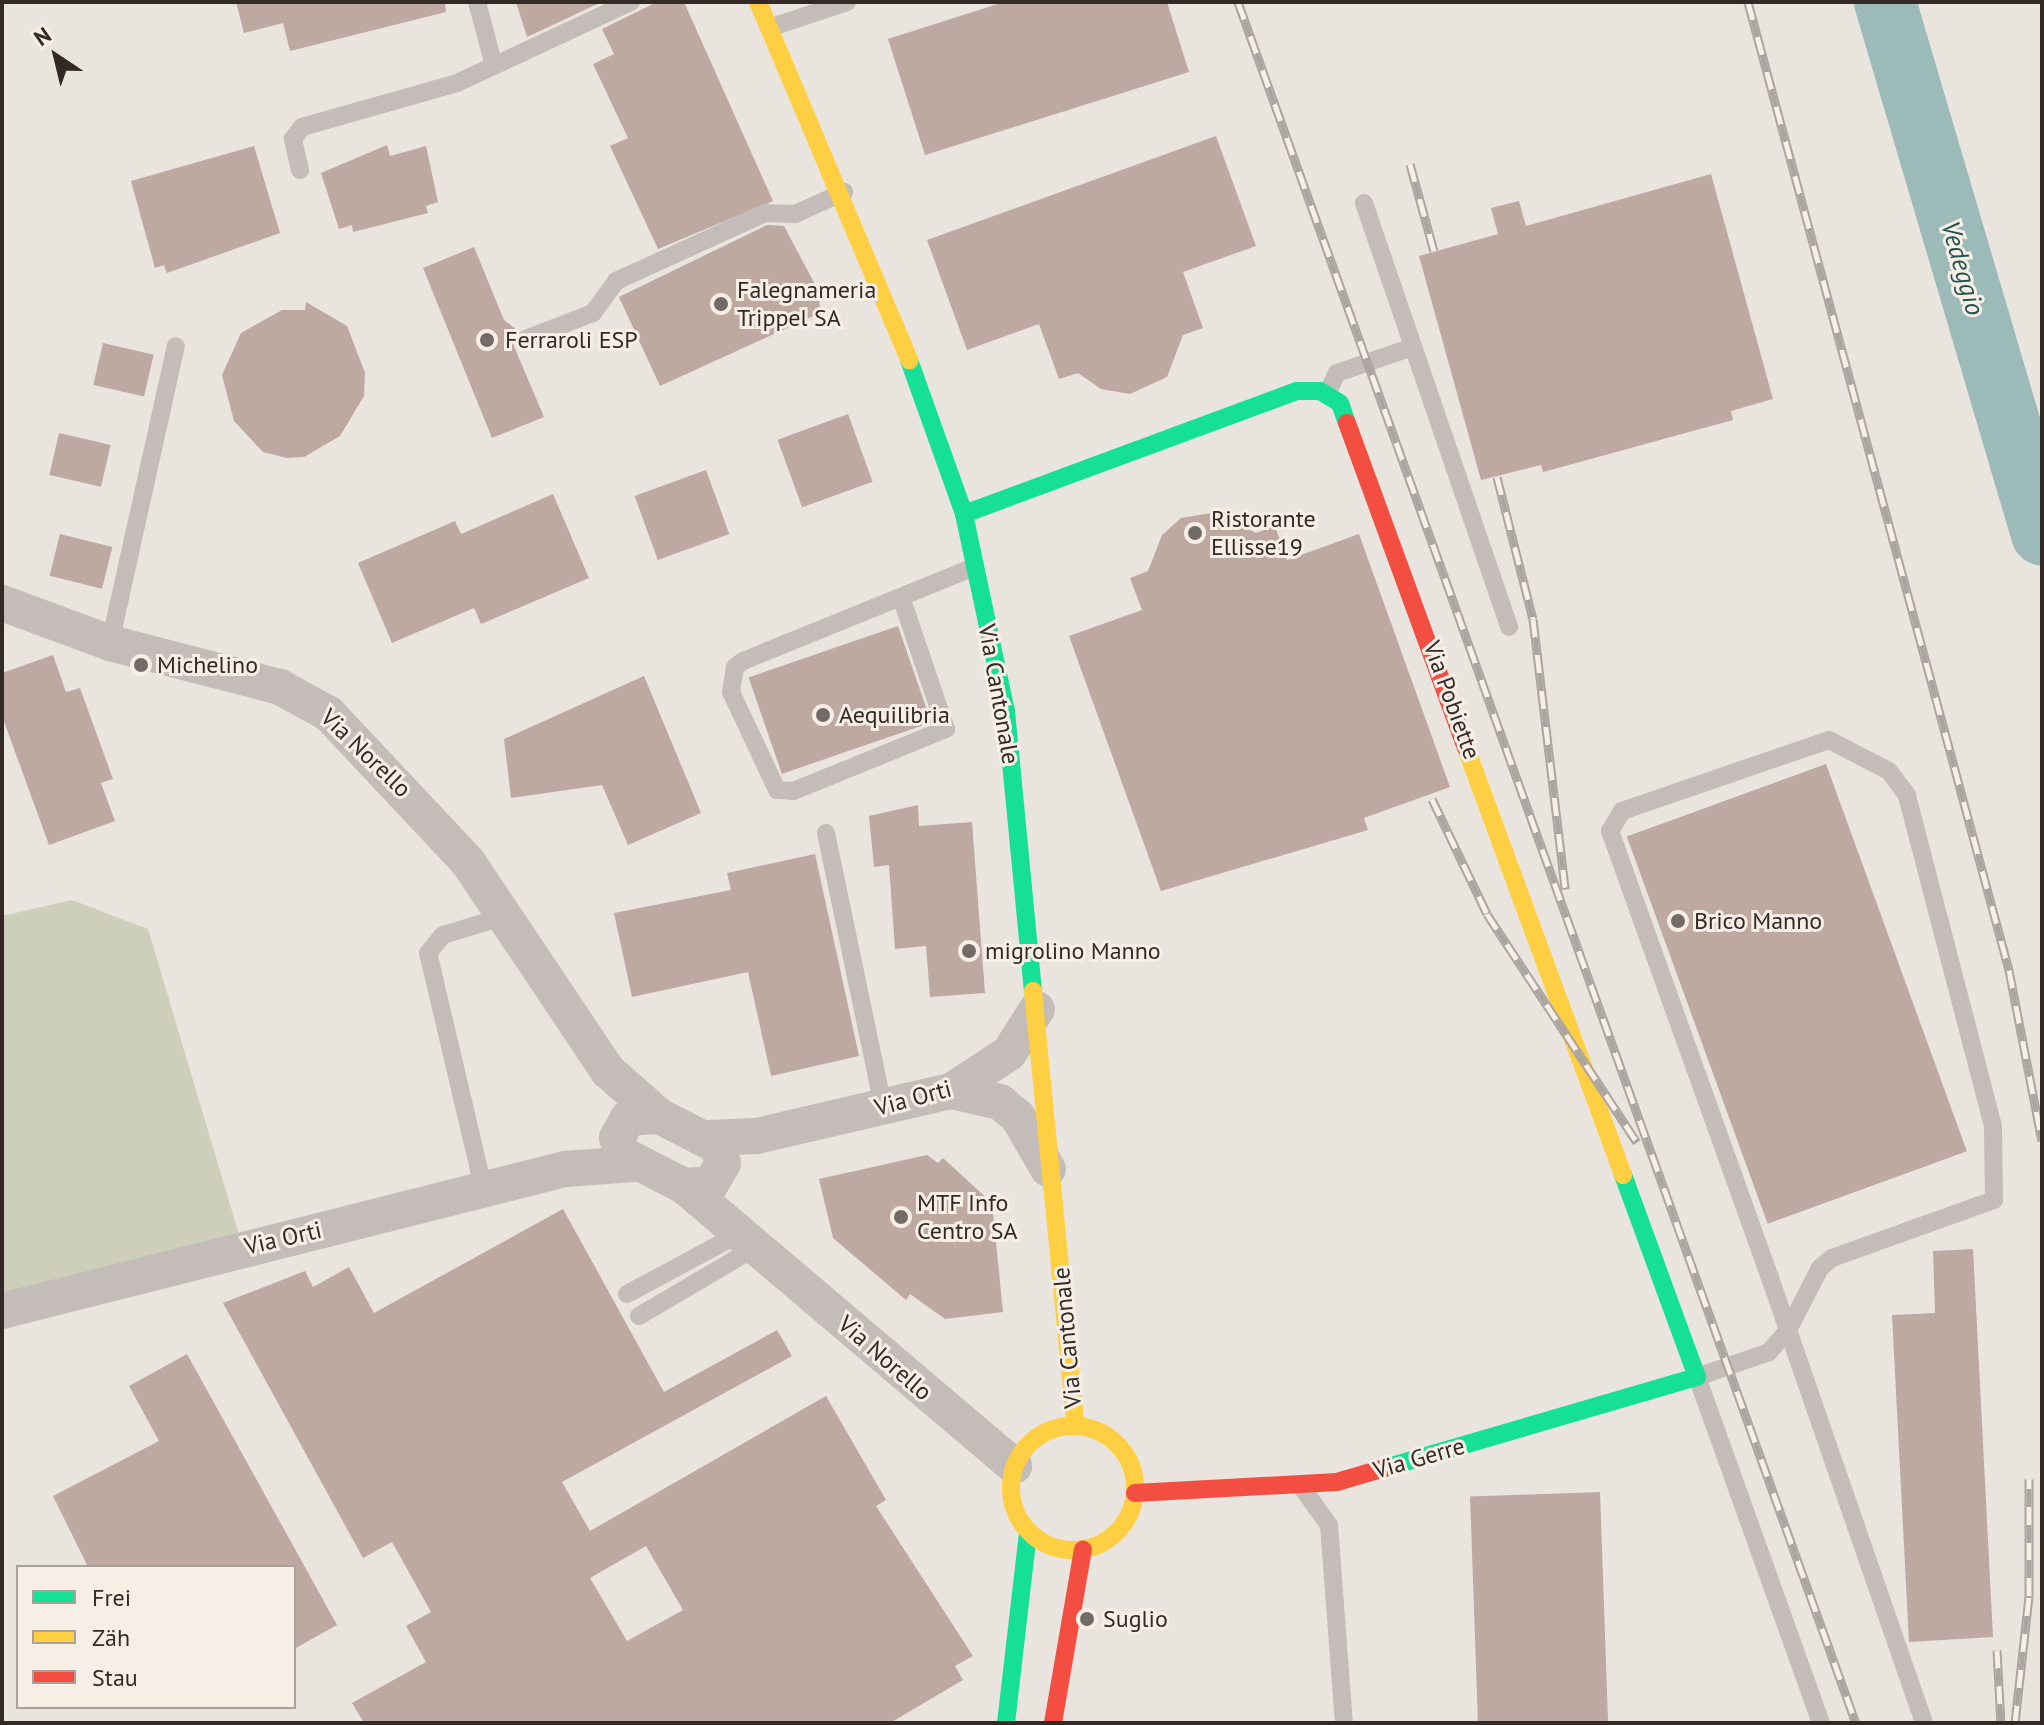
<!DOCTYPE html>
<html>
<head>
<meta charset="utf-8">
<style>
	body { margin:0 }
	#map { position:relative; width:2044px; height:1725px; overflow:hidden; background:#eae4df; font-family:"PT Sans",sans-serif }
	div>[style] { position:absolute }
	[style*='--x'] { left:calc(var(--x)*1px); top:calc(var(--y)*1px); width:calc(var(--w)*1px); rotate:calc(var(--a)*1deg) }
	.green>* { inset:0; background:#cdcfba }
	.river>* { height:62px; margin:-31px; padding:0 31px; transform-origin:31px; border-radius:31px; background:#9cbbb8 }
	.building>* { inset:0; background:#bda8a2; transform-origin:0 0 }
	.lane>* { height:18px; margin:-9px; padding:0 9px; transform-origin:9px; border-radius:9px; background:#c3bcb8 }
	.street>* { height:36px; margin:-18px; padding:0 18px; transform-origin:18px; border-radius:18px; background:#c3bcb8 }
	.fast>* { height:18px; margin:-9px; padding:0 9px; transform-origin:9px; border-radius:9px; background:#16e098 }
	.slow>* { height:18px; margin:-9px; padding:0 9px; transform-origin:9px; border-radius:9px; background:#ffcf43 }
	.slow>.ring { margin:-9px; padding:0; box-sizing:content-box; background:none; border:18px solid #ffcf43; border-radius:50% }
	.jam>* { height:18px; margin:-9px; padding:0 9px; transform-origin:9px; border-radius:9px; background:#f24e42 }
	.rail>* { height:9px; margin-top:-4.5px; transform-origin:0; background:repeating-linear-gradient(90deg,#f7eee6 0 18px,#aba5a2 0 36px); box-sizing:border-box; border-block:2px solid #aba5a2 }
	.dots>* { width:22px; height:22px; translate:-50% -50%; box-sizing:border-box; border:4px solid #f7eee6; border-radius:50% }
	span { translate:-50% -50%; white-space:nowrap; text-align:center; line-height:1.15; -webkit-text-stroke:6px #f7eee6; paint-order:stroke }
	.poi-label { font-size:24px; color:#332a27 }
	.left { translate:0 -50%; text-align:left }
	.street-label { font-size:24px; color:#332a27 }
	.water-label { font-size:26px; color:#205250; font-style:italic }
	.frame { position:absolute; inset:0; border:4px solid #332a27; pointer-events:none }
	.legend { position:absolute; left:16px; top:1565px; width:280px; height:144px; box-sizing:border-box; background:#f7eee6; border:2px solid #a9a09a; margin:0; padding:10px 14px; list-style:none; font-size:24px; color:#332a27 }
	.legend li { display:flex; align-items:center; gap:16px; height:40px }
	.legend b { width:40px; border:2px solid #a9a09a }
	.north { position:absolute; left:16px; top:16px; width:80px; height:80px; -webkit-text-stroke:6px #f7eee6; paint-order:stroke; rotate:325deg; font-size:22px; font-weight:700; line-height:32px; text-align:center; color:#332a27 }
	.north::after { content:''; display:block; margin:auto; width:28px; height:36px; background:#332a27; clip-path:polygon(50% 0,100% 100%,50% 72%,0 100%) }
</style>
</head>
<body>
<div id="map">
	<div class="green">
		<i style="clip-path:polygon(72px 900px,148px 929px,243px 1248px,2px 1311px,2px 916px)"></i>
	</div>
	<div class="river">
		<i style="--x:1885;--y:2;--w:555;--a:73.56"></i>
	</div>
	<div class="building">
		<i style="clip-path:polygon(236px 2px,445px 2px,446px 12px,290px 51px,283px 23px,244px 33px)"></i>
		<i style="clip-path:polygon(516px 2px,602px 2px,527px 37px)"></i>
		<i style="clip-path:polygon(657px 2px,684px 2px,773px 201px,658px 249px,610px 146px,628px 138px,593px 64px,614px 54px,602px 29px)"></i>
		<i style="clip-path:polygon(1004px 2px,1167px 2px,1189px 72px,925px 155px,888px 39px)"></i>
		<i style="clip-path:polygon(1216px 136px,1256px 246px,1183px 272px,1203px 328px,1183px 335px,1167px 377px,1130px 394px,1101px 389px,1078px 373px,1059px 379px,1039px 324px,967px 350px,927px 240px)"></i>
		<i style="clip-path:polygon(387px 145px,390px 156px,426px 146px,438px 202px,426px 206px,428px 213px,353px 232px,352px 225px,339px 229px,321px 173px)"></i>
		<i style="clip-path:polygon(254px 146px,280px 233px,167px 273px,164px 265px,155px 268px,131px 181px)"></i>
		<i style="clip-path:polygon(1711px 174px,1773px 399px,1731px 411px,1733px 420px,1543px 472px,1541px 465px,1481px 480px,1419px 256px,1498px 234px,1491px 208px,1519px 201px,1526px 226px)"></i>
		<i style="clip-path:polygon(767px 225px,784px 226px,819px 292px,820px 313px,660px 386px,619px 297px)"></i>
		<i style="clip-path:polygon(474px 247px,504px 320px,517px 330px,513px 344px,544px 417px,492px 438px,423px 268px)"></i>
		<i style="clip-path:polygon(306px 302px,347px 326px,365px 373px,364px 396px,340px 436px,304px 457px,287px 458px,263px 452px,234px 421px,222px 375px,241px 333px,282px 310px,305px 310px)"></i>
		<i style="left:103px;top:343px;width:52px;height:43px;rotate:13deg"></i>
		<i style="left:848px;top:414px;width:72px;height:75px;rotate:70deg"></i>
		<i style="left:59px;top:433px;width:53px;height:43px;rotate:13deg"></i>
		<i style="left:706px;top:470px;width:68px;height:76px;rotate:70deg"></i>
		<i style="clip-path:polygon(553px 494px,589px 578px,481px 624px,474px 608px,392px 643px,358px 563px,455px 521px,461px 534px)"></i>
		<i style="clip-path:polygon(1217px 512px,1256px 533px,1275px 526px,1287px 560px,1359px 534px,1450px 787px,1364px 818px,1368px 830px,1161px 891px,1069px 636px,1142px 610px,1130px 578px,1148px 571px,1162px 535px,1181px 518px)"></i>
		<i style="left:60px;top:534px;width:54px;height:43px;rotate:14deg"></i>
		<i style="left:898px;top:626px;width:102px;height:158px;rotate:71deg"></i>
		<i style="clip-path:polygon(53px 655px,66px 692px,80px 688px,113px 779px,101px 783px,115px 821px,49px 845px,2px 716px,2px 673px)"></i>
		<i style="clip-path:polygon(644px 676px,701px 813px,628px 845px,602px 785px,511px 798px,504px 739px)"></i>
		<i style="left:1826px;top:764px;width:412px;height:212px;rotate:70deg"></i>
		<i style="clip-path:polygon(918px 805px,919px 826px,972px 822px,985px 993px,930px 997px,926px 946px,895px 949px,889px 865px,874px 867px,869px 816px)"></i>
		<i style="clip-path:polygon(815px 854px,859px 1056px,771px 1076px,748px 972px,632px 997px,614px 913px,731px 890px,727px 873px)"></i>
		<i style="clip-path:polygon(927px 1155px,938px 1163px,943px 1158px,992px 1203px,1003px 1312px,945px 1319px,910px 1294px,906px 1300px,833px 1238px,819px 1179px)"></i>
		<i style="clip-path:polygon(evenodd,563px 1209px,664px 1392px,777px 1330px,792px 1356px,562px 1482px,590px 1531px,826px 1396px,886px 1500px,876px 1506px,973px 1656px,955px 1666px,963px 1680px,890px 1723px,364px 1723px,352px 1703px,426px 1662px,406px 1626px,431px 1612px,392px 1542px,363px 1558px,223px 1303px,305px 1271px,313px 1287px,349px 1267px,374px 1313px,563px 1209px,646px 1546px,683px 1610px,627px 1641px,590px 1578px,646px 1546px)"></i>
		<i style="clip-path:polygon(1973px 1249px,1993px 1637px,1909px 1642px,1892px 1315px,1935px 1313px,1933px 1251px)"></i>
		<i style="clip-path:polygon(187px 1354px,337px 1625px,294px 1649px,294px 1567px,88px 1567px,53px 1496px,159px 1441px,129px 1386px)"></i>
		<i style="left:1600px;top:1492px;width:231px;height:130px;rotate:88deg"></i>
	</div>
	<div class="lane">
		<i style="--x:477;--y:2;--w:66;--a:75.1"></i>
		<i style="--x:769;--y:28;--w:82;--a:-18.4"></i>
		<i style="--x:300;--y:170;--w:32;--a:-103"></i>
		<i style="--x:293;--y:139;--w:15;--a:-53"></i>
		<i style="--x:302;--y:127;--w:161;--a:-15.8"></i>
		<i style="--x:457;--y:83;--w:192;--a:-25"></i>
		<i style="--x:1364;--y:203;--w:448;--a:71.1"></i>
		<i style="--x:526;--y:339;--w:72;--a:-21.2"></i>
		<i style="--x:593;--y:313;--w:39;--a:-54"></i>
		<i style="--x:616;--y:281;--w:164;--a:-24.5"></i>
		<i style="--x:765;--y:213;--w:30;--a:2"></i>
		<i style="--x:795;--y:214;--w:54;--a:-24.2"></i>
		<i style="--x:1327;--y:394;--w:23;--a:-65"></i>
		<i style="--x:1337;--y:373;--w:80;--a:-18.9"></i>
		<i style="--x:901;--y:597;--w:139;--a:71.2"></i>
		<i style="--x:946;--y:729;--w:165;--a:157.9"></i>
		<i style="--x:793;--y:791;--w:16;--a:-176"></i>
		<i style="--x:777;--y:790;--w:108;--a:-115.1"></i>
		<i style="--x:731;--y:692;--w:25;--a:-81"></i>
		<i style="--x:735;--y:667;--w:10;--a:-37"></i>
		<i style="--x:743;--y:661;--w:250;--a:-22.1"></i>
		<i style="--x:110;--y:643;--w:304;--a:-77.5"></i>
		<i style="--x:826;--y:833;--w:280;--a:78.2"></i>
		<i style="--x:484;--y:1191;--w:244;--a:-103.2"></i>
		<i style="--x:428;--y:953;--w:23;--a:-50"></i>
		<i style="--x:443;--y:935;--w:66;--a:-16.8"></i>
		<i style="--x:627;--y:1294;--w:129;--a:-28.2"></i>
		<i style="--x:639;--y:1316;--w:138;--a:-30.5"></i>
		<i style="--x:1303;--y:1489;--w:44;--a:54.2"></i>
		<i style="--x:1329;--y:1525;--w:199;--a:85.7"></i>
		<i style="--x:1821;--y:1723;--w:368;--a:-109.7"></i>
		<i style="--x:1697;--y:1377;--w:76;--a:-19.1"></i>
		<i style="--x:1769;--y:1352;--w:29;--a:-49"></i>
		<i style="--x:1788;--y:1330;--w:70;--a:-62.7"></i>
		<i style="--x:1820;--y:1268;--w:16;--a:-40"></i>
		<i style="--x:1832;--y:1258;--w:172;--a:-19.7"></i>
		<i style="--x:1994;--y:1200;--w:74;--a:-90.8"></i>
		<i style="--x:1993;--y:1126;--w:342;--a:-104.6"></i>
		<i style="--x:1907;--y:795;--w:30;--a:-127"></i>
		<i style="--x:1889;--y:771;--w:68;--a:-152.7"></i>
		<i style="--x:1829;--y:740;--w:219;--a:161.1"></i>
		<i style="--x:1622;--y:811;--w:23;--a:121"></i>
		<i style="--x:1610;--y:831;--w:472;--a:70.3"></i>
		<i style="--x:1769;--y:1275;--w:58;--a:70.9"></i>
		<i style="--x:1788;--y:1330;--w:416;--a:70.9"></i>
	</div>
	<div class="street">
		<i style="--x:2;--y:603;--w:115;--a:20.3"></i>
		<i style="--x:110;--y:643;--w:176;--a:14.5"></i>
		<i style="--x:280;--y:687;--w:56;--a:28.9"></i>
		<i style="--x:329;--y:714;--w:203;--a:46.8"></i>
		<i style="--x:468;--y:862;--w:252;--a:56.2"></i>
		<i style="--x:608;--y:1071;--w:68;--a:41.4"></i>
		<i style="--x:659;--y:1116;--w:66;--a:27"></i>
		<i style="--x:718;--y:1146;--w:18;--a:74"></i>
		<i style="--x:723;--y:1163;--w:24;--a:120"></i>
		<i style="--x:711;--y:1184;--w:27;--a:176"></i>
		<i style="--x:684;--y:1186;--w:70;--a:-152.7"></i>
		<i style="--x:622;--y:1154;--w:17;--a:-107"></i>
		<i style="--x:617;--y:1138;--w:23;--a:-61"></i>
		<i style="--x:628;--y:1118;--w:31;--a:-4"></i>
		<i style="--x:951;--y:1091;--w:50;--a:12.7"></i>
		<i style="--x:1000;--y:1102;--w:23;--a:40"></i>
		<i style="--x:1018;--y:1117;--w:60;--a:60"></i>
		<i style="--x:708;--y:1138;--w:49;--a:-2.3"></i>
		<i style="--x:757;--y:1136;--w:199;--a:-13.1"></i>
		<i style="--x:951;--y:1091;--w:69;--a:-33.2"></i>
		<i style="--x:1009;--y:1053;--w:52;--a:-57.5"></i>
		<i style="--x:684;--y:1186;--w:433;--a:40.3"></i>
		<i style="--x:2;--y:1311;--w:581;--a:-14.16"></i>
		<i style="--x:565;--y:1169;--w:69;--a:-4.1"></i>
	</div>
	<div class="fast">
		<i style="--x:909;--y:360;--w:164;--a:70.3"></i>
		<i style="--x:964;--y:514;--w:201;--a:78"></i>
		<i style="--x:1006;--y:711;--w:281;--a:84.5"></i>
		<i style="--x:964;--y:514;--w:354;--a:-20.3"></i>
		<i style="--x:1296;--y:391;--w:24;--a:0"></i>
		<i style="--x:1320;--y:391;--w:23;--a:31"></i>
		<i style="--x:1340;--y:403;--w:21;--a:71"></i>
		<i style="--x:1385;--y:1468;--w:325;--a:-16.3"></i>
		<i style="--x:1697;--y:1377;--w:215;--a:-110.1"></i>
		<i style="--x:1006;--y:1723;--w:192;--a:-83.4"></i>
	</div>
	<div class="slow">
		<i style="--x:758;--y:2;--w:389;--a:67.1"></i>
		<i style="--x:1466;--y:748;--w:455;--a:69.8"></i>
		<i style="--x:1033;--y:991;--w:437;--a:84.4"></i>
		<i class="ring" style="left:1011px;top:1426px;width:106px;height:106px"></i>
	</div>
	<div class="jam">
		<i style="--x:1347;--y:423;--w:346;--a:69.9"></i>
		<i style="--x:1135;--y:1493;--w:202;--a:-3.1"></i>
		<i style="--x:1337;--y:1482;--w:50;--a:-16.3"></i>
		<i style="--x:1053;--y:1723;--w:176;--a:-80.2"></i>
	</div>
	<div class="rail">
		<i style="--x:1238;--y:2;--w:1829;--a:70.25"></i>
		<i style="--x:1748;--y:2;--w:1003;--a:74.91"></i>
		<i style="--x:2009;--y:970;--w:174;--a:79.1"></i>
		<i style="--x:1410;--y:164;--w:90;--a:74.6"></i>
		<i style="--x:1497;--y:477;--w:146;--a:75.8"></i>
		<i style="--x:1533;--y:619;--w:272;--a:83.2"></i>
		<i style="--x:1432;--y:799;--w:127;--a:64.4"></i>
		<i style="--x:1487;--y:914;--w:273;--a:56.7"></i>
		<i style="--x:1997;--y:1650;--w:73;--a:86.9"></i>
		<i style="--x:2015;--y:1723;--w:128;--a:-83.7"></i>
		<i style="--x:2029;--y:1596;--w:117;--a:-90"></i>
	</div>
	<div class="dots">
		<i style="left:721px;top:304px;background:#736b67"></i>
		<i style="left:487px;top:340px;background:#736b67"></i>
		<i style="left:1195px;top:533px;background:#736b67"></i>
		<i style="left:141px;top:665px;background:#736b67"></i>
		<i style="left:823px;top:715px;background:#736b67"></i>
		<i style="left:1678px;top:921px;background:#736b67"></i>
		<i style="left:969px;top:951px;background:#736b67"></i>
		<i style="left:901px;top:1217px;background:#736b67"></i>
		<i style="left:1087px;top:1619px;background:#736b67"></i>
	</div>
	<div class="poi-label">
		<span class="left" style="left:737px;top:304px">Falegnameria<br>Trippel SA</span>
		<span class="left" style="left:505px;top:340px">Ferraroli ESP</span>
		<span class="left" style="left:1211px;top:533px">Ristorante<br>Ellisse19</span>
		<span class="left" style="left:157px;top:665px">Michelino</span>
		<span class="left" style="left:839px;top:715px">Aequilibria</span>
		<span class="left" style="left:1694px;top:921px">Brico Manno</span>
		<span class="left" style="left:985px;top:951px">migrolino Manno</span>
		<span class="left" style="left:917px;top:1217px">MTF Info<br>Centro SA</span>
		<span class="left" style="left:1103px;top:1619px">Suglio</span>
	</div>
	<div class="street-label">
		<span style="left:999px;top:694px;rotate:80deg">Via Cantonale</span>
		<span style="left:1452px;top:700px;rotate:70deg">Via Pobiette</span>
		<span style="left:366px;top:753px;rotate:44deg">Via Norello</span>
		<span style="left:913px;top:1098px;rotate:-15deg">Via Orti</span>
		<span style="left:283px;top:1238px;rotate:-13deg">Via Orti</span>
		<span style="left:1067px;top:1338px;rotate:-95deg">Via Cantonale</span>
		<span style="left:885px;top:1358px;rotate:41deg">Via Norello</span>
		<span style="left:1419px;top:1458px;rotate:-16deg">Via Gerre</span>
	</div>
	<div class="water-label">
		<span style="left:1963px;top:268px;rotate:74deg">Vedeggio</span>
	</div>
	<div class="frame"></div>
	<ul class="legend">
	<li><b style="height:10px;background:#16e098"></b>Frei</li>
	<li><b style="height:10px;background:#ffcf43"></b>Zäh</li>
	<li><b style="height:10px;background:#f24e42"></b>Stau</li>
	</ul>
	<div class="north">N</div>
</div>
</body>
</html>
